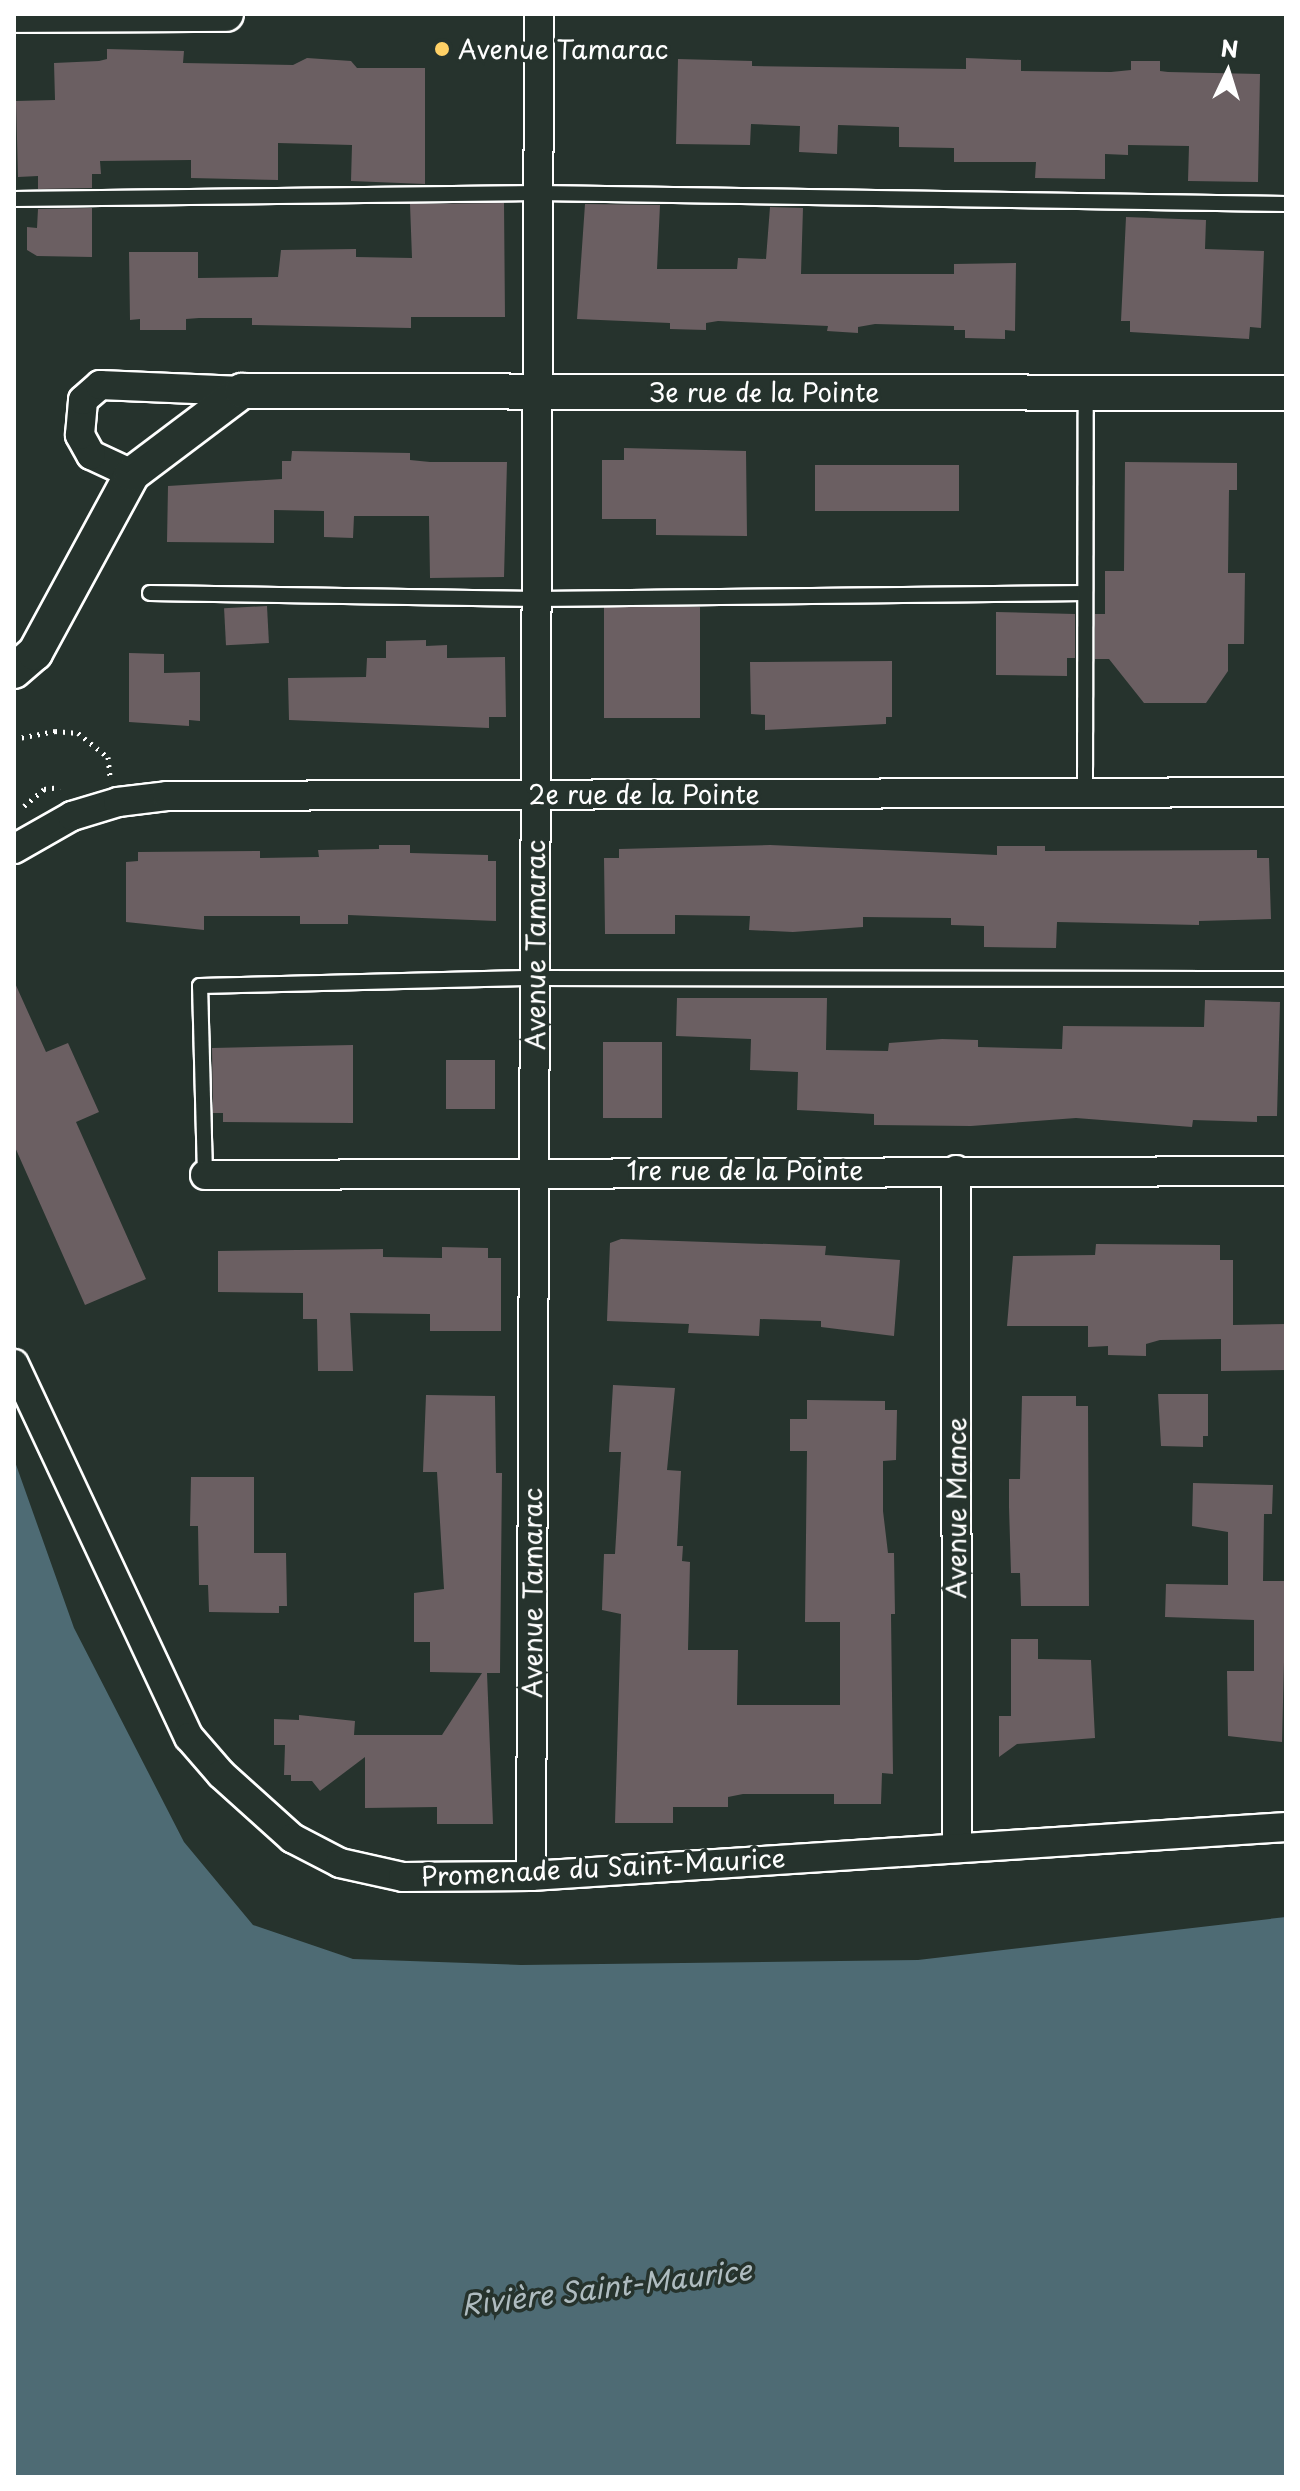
<!DOCTYPE html>
<html>
<head>
<meta charset="utf-8">
<style>
	body { margin:0 }
	#map { position:relative; width:1300px; height:2491px; overflow:hidden; background:#26332d; font-family:"Playpen Sans",sans-serif }
	div>[style] { position:absolute }
	[style*='--x'] { left:calc(var(--x)*1px); top:calc(var(--y)*1px); width:calc(var(--w)*1px); rotate:calc(var(--a)*1deg) }
	.water>* { inset:0; background:#4e6b74 }
	.building>* { inset:0; background:#6b5f62; transform-origin:0 0 }
	.path>* { height:5px; margin-top:-2.5px; transform-origin:0; background:repeating-linear-gradient(90deg,#fff 0 2px,transparent 0 8px) }
	.roads { filter:drop-shadow(2px 0 #fff) drop-shadow(-2px 0 #fff) drop-shadow(0 2px #fff) drop-shadow(0 -2px #fff) }
	.service>* { height:14px; margin:-7px; padding:0 7px; transform-origin:7px; border-radius:7px; background:#26332d }
	.minor>* { height:28px; margin:-14px; padding:0 14px; transform-origin:14px; border-radius:14px; background:#26332d }
	.tertiary>* { height:34px; margin:-17px; padding:0 17px; transform-origin:17px; border-radius:17px; background:#26332d }
	.dots>* { width:22px; height:22px; translate:-50% -50%; box-sizing:border-box; border:4px solid #26332d; border-radius:50% }
	span { translate:-50% -50%; white-space:nowrap; text-align:center; line-height:1.15; -webkit-text-stroke:7px #26332d; paint-order:stroke }
	.poi-label { font-size:26px; color:#fff }
	.left { translate:0 -50%; text-align:left }
	.street-label { font-size:26px; color:#fff }
	.water-label { font-size:28px; color:#afbcc0; font-style:italic }
	.frame { position:absolute; inset:0; border:16px solid #fff; pointer-events:none }
	.north { position:absolute; left:1188px; top:32px; width:80px; height:80px; -webkit-text-stroke:6px #26332d; paint-order:stroke; rotate:4deg; font-size:22px; font-weight:700; line-height:32px; text-align:center; color:#fff }
	.north::after { content:''; display:block; margin:auto; width:28px; height:36px; background:#fff; clip-path:polygon(50% 0,100% 100%,50% 72%,0 100%) }
</style>
</head>
<body>
<div id="map">
	<div class="water">
		<i style="clip-path:polygon(14px 1459px,74px 1628px,184px 1842px,253px 1925px,353px 1959px,521px 1965px,918px 1960px,1286px 1917px,1286px 2477px,14px 2477px)"></i>
	</div>
	<div class="building">
		<i style="clip-path:polygon(107px 49px,184px 51px,183px 63px,293px 65px,307px 58px,351px 61px,357px 68px,425px 68px,425px 184px,351px 181px,352px 145px,278px 143px,278px 180px,191px 178px,191px 160px,100px 161px,101px 174px,92px 174px,92px 188px,38px 189px,38px 176px,18px 177px,16px 101px,55px 100px,54px 63px,99px 61px,107px 59px)"></i>
		<i style="clip-path:polygon(966px 58px,1021px 60px,1021px 71px,1111px 72px,1131px 70px,1131px 61px,1160px 61px,1160px 71px,1168px 72px,1260px 74px,1258px 182px,1188px 181px,1189px 146px,1128px 145px,1128px 155px,1105px 154px,1105px 179px,1035px 178px,1036px 162px,954px 162px,954px 148px,899px 147px,899px 127px,838px 125px,837px 154px,799px 152px,800px 126px,751px 124px,750px 145px,676px 144px,678px 59px,752px 61px,752px 66px,966px 69px)"></i>
		<i style="clip-path:polygon(504px 203px,505px 317px,411px 317px,411px 328px,252px 325px,252px 318px,199px 318px,186px 319px,186px 330px,140px 330px,140px 319px,130px 320px,129px 252px,198px 252px,198px 278px,278px 277px,281px 250px,356px 249px,356px 257px,412px 258px,410px 204px)"></i>
		<i style="clip-path:polygon(585px 204px,660px 205px,657px 269px,737px 269px,738px 258px,766px 259px,770px 207px,803px 208px,801px 274px,954px 274px,954px 264px,1016px 263px,1015px 331px,1005px 330px,1005px 339px,965px 338px,965px 330px,954px 330px,954px 326px,875px 324px,858px 327px,858px 333px,827px 331px,828px 326px,718px 321px,706px 323px,706px 330px,670px 329px,670px 323px,577px 319px)"></i>
		<i style="clip-path:polygon(92px 208px,92px 257px,37px 256px,27px 250px,27px 227px,37px 228px,38px 209px)"></i>
		<i style="clip-path:polygon(1126px 217px,1206px 220px,1205px 249px,1264px 251px,1261px 328px,1250px 327px,1249px 339px,1130px 332px,1130px 321px,1121px 321px)"></i>
		<i style="clip-path:polygon(624px 448px,746px 451px,747px 536px,656px 535px,656px 519px,602px 519px,602px 460px,624px 460px)"></i>
		<i style="clip-path:polygon(292px 451px,410px 453px,410px 460px,430px 462px,507px 462px,504px 577px,430px 578px,429px 516px,354px 516px,353px 538px,324px 537px,324px 511px,274px 510px,274px 543px,167px 542px,168px 486px,282px 479px,282px 461px,291px 461px)"></i>
		<i style="clip-path:polygon(1125px 462px,1237px 463px,1237px 490px,1229px 490px,1228px 573px,1245px 573px,1244px 644px,1228px 644px,1228px 671px,1206px 703px,1144px 703px,1109px 659px,1095px 659px,1095px 614px,1105px 614px,1105px 571px,1124px 571px)"></i>
		<i style="left:815px;top:465px;width:144px;height:46px"></i>
		<i style="left:267px;top:606px;width:37px;height:43px;rotate:87deg"></i>
		<i style="left:700px;top:607px;width:111px;height:96px;rotate:90deg"></i>
		<i style="clip-path:polygon(996px 612px,1075px 614px,1075px 658px,1067px 658px,1067px 676px,996px 675px)"></i>
		<i style="clip-path:polygon(426px 640px,426px 646px,447px 645px,447px 658px,505px 657px,506px 717px,489px 717px,489px 728px,289px 720px,288px 678px,366px 677px,367px 658px,386px 658px,386px 641px)"></i>
		<i style="clip-path:polygon(129px 653px,164px 654px,164px 673px,200px 672px,200px 721px,189px 720px,189px 726px,129px 722px)"></i>
		<i style="clip-path:polygon(892px 661px,892px 717px,886px 717px,886px 724px,765px 730px,765px 715px,751px 714px,750px 662px)"></i>
		<i style="clip-path:polygon(379px 845px,410px 845px,410px 853px,488px 855px,488px 861px,496px 861px,496px 921px,348px 915px,348px 924px,300px 924px,300px 916px,204px 916px,204px 930px,126px 922px,126px 862px,138px 861px,138px 852px,260px 851px,260px 858px,319px 857px,318px 850px,379px 849px)"></i>
		<i style="clip-path:polygon(770px 845px,997px 855px,997px 846px,1045px 846px,1045px 851px,1257px 850px,1257px 858px,1269px 858px,1271px 919px,1199px 921px,1199px 925px,1057px 922px,1056px 948px,984px 947px,984px 926px,951px 925px,951px 918px,863px 917px,863px 927px,793px 932px,749px 930px,750px 916px,675px 915px,675px 934px,605px 934px,604px 858px,619px 858px,619px 849px)"></i>
		<i style="clip-path:polygon(14px 981px,46px 1052px,68px 1043px,99px 1112px,76px 1122px,146px 1279px,85px 1305px,14px 1145px)"></i>
		<i style="clip-path:polygon(677px 998px,827px 998px,826px 1050px,888px 1051px,889px 1043px,942px 1039px,978px 1040px,978px 1047px,1062px 1049px,1063px 1026px,1204px 1027px,1205px 1000px,1280px 1002px,1277px 1116px,1257px 1116px,1257px 1122px,1193px 1120px,1192px 1127px,1076px 1118px,971px 1126px,874px 1125px,874px 1114px,797px 1110px,798px 1072px,750px 1070px,751px 1039px,676px 1036px)"></i>
		<i style="left:603px;top:1042px;width:59px;height:76px"></i>
		<i style="clip-path:polygon(353px 1045px,353px 1123px,223px 1122px,223px 1113px,213px 1113px,212px 1048px)"></i>
		<i style="left:446px;top:1060px;width:49px;height:49px"></i>
		<i style="clip-path:polygon(621px 1239px,826px 1246px,825px 1255px,900px 1260px,894px 1336px,821px 1327px,821px 1321px,760px 1319px,759px 1336px,688px 1333px,689px 1324px,607px 1321px,610px 1243px)"></i>
		<i style="clip-path:polygon(1096px 1244px,1220px 1245px,1220px 1260px,1233px 1260px,1233px 1325px,1286px 1324px,1286px 1370px,1221px 1371px,1221px 1339px,1160px 1340px,1146px 1344px,1146px 1356px,1108px 1355px,1108px 1346px,1088px 1347px,1088px 1326px,1007px 1326px,1013px 1256px,1095px 1255px)"></i>
		<i style="clip-path:polygon(442px 1247px,488px 1248px,488px 1258px,501px 1258px,501px 1331px,430px 1331px,430px 1314px,350px 1313px,353px 1371px,318px 1371px,317px 1319px,303px 1319px,303px 1293px,218px 1292px,218px 1251px,383px 1249px,383px 1257px,442px 1258px)"></i>
		<i style="clip-path:polygon(613px 1385px,675px 1388px,667px 1470px,681px 1471px,677px 1546px,683px 1546px,682px 1561px,690px 1562px,688px 1650px,738px 1650px,737px 1705px,840px 1705px,840px 1622px,805px 1622px,807px 1451px,790px 1451px,790px 1419px,807px 1419px,807px 1400px,885px 1401px,885px 1410px,897px 1410px,896px 1460px,883px 1461px,883px 1511px,888px 1553px,894px 1553px,895px 1614px,891px 1614px,893px 1774px,882px 1773px,881px 1804px,834px 1804px,834px 1794px,743px 1794px,728px 1797px,728px 1807px,673px 1807px,673px 1823px,615px 1823px,621px 1614px,602px 1610px,604px 1554px,615px 1554px,621px 1452px,609px 1452px)"></i>
		<i style="clip-path:polygon(1158px 1394px,1208px 1394px,1208px 1436px,1203px 1436px,1203px 1447px,1161px 1446px)"></i>
		<i style="clip-path:polygon(426px 1395px,495px 1396px,496px 1473px,502px 1473px,500px 1673px,487px 1673px,493px 1824px,437px 1824px,437px 1807px,365px 1808px,365px 1757px,320px 1791px,312px 1781px,291px 1781px,291px 1775px,284px 1775px,285px 1745px,274px 1745px,274px 1719px,299px 1720px,299px 1715px,355px 1721px,354px 1735px,442px 1735px,482px 1673px,430px 1672px,430px 1642px,414px 1642px,414px 1593px,444px 1589px,437px 1472px,423px 1472px)"></i>
		<i style="clip-path:polygon(1022px 1396px,1076px 1396px,1076px 1406px,1088px 1406px,1089px 1606px,1021px 1606px,1020px 1573px,1011px 1573px,1009px 1507px,1009px 1479px,1020px 1479px)"></i>
		<i style="clip-path:polygon(191px 1477px,254px 1477px,254px 1553px,286px 1553px,287px 1606px,279px 1606px,279px 1613px,209px 1612px,208px 1585px,199px 1585px,198px 1526px,190px 1526px)"></i>
		<i style="clip-path:polygon(1193px 1483px,1273px 1485px,1272px 1514px,1264px 1514px,1263px 1581px,1286px 1581px,1282px 1742px,1228px 1736px,1227px 1671px,1254px 1671px,1254px 1620px,1165px 1617px,1166px 1584px,1228px 1585px,1228px 1532px,1192px 1526px)"></i>
		<i style="clip-path:polygon(1011px 1639px,1038px 1639px,1038px 1659px,1091px 1660px,1095px 1738px,1017px 1744px,999px 1757px,999px 1716px,1011px 1716px)"></i>
	</div>
	<div class="path">
		<i style="--x:14;--y:739;--w:42;--a:-11"></i>
		<i style="--x:55;--y:731;--w:23;--a:5"></i>
		<i style="--x:78;--y:733;--w:38;--a:39"></i>
		<i style="--x:108;--y:757;--w:19;--a:84"></i>
		<i style="--x:24;--y:806;--w:26;--a:-40"></i>
		<i style="--x:44;--y:789;--w:16;--a:-7"></i>
	</div>
	<div class="roads">
		<div class="service">
			<i style="--x:14;--y:199;--w:524;--a:-0.66"></i>
			<i style="--x:538;--y:193;--w:748;--a:0.84"></i>
			<i style="--x:150;--y:593;--w:387;--a:0.9"></i>
			<i style="--x:537;--y:599;--w:548;--a:-0.63"></i>
			<i style="--x:1085;--y:793;--w:400;--a:-89.9"></i>
			<i style="--x:205;--y:1175;--w:189;--a:-91.5"></i>
			<i style="--x:200;--y:986;--w:335;--a:-1.4"></i>
			<i style="--x:535;--y:978;--w:751;--a:0.08"></i>
		</div>
		<div class="minor">
			<i style="--x:132;--y:474;--w:45;--a:-155.1"></i>
			<i style="--x:91;--y:455;--w:23;--a:-119"></i>
			<i style="--x:80;--y:435;--w:35;--a:-85"></i>
			<i style="--x:83;--y:400;--w:23;--a:-41"></i>
			<i style="--x:100;--y:385;--w:142;--a:2.4"></i>
			<i style="--x:14;--y:849;--w:67;--a:-29.6"></i>
			<i style="--x:72;--y:816;--w:48;--a:-16.9"></i>
			<i style="--x:118;--y:802;--w:49;--a:-7"></i>
			<i style="--x:167;--y:796;--w:1119;--a:-0.2"></i>
			<i style="--x:956;--y:1170;--w:675;--a:89.92"></i>
			<i style="--x:205;--y:1175;--w:1081;--a:-0.21"></i>
			<i style="--x:14;--y:1364;--w:412;--a:64.9"></i>
			<i style="--x:189;--y:1737;--w:49;--a:49.1"></i>
			<i style="--x:221;--y:1774;--w:96;--a:42"></i>
			<i style="--x:292;--y:1838;--w:54;--a:27.5"></i>
			<i style="--x:340;--y:1863;--w:65;--a:12.5"></i>
			<i style="--x:403;--y:1877;--w:128;--a:-0.4"></i>
			<i style="--x:531;--y:1876;--w:757;--a:-3.71"></i>
			<i style="--x:531;--y:1876;--w:1862;--a:-89.75"></i>
		</div>
		<div class="tertiary">
			<i style="--x:14;--y:15;--w:212;--a:-0.3"></i>
			<i style="--x:14;--y:671;--w:28;--a:-41"></i>
			<i style="--x:35;--y:653;--w:204;--a:-61.5"></i>
			<i style="--x:132;--y:474;--w:138;--a:-37"></i>
			<i style="--x:242;--y:391;--w:1044;--a:0.11"></i>
		</div>
	</div>
	<div class="dots">
		<i style="left:442px;top:49px;background:#ffd166"></i>
	</div>
	<div class="poi-label">
		<span class="left" style="left:458px;top:49px">Avenue Tamarac</span>
	</div>
	<div class="street-label">
		<span style="left:764px;top:392px">3e rue de la Pointe</span>
		<span style="left:644px;top:794px">2e rue de la Pointe</span>
		<span style="left:535px;top:945px;rotate:-90deg">Avenue Tamarac</span>
		<span style="left:745px;top:1170px">1re rue de la Pointe</span>
		<span style="left:956px;top:1508px;rotate:-90deg">Avenue Mance</span>
		<span style="left:532px;top:1593px;rotate:-90deg">Avenue Tamarac</span>
		<span style="left:603px;top:1867px;rotate:-3deg">Promenade du Saint-Maurice</span>
	</div>
	<div class="water-label">
		<span style="left:606px;top:2287px;rotate:-7deg">Rivière Saint-Maurice</span>
	</div>
	<div class="frame"></div>
	<div class="north">N</div>
</div>
</body>
</html>
